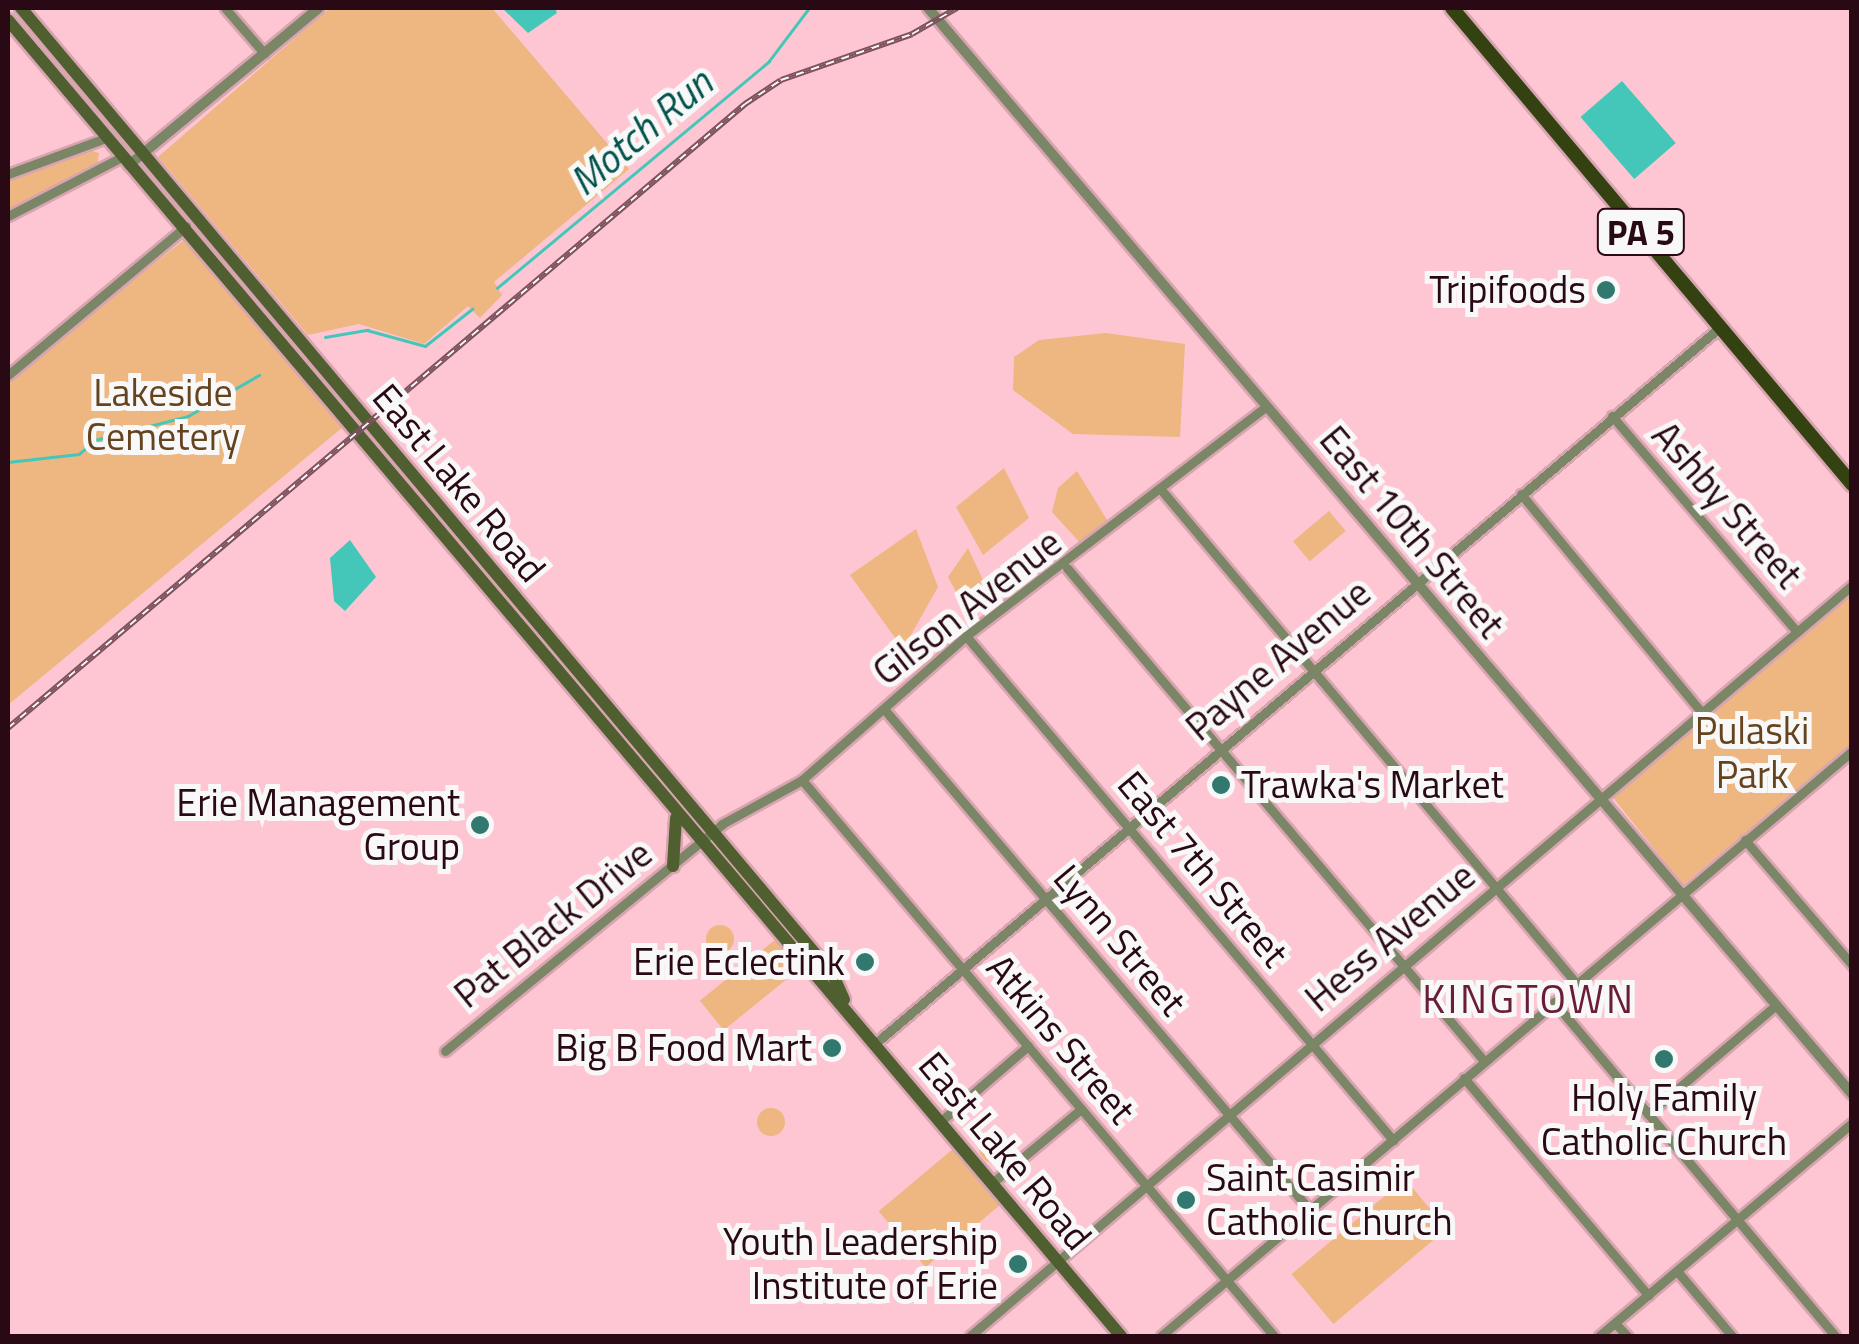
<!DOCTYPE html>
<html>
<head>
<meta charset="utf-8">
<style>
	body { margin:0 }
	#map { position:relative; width:1859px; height:1344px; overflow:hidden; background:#fec6d2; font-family:"Titillium Web",sans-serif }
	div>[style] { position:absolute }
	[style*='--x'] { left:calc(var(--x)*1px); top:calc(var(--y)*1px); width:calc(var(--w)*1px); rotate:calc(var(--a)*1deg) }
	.green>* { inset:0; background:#eeb680; transform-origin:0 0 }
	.round { border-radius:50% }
	.water>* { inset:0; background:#44c7b8; transform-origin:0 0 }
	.stream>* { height:2.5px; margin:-1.25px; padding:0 1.25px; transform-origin:1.25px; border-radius:1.25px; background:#44c7b8 }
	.roads { filter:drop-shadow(2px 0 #d8a4b0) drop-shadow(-2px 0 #d8a4b0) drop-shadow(0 2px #d8a4b0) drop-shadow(0 -2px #d8a4b0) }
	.minor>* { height:9px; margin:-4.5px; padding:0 4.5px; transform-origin:4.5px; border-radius:4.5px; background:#7a8666 }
	.tertiary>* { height:10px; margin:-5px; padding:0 5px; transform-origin:5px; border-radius:5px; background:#7a8666 }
	.secondary>* { height:12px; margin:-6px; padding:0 6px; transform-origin:6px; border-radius:6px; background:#4f5f2f }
	.primary>* { height:14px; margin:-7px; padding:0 7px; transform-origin:7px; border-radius:7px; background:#344211 }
	.rail>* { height:6px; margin-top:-3px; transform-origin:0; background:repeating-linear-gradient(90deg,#f8f8f8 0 8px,#7b525d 0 16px); box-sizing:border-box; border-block:2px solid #7b525d }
	.dots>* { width:28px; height:28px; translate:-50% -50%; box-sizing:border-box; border:5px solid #f8f8f8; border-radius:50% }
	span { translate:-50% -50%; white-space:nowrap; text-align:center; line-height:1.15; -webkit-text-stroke:10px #f8f8f8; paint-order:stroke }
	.shield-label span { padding:2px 8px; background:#f8f8f8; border:2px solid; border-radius:8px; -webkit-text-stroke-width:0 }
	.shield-label { font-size:35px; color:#290913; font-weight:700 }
	.poi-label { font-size:38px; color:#290913 }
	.right { translate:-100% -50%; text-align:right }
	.left { translate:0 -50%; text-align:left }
	.park-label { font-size:38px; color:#65431f }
	.street-label { font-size:38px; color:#290913 }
	.water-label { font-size:40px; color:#03534c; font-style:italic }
	.neighbourhood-label { font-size:40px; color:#691d36; letter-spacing:2.5px }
	.frame { position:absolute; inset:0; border:10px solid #290913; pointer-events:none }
</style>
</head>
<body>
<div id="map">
	<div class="green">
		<i style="clip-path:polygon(330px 8px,492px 8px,629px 169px,494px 282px,502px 295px,480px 318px,468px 306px,424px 344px,359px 324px,308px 335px,158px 157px)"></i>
		<i style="clip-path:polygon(85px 149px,99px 153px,97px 166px,8px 212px,8px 177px)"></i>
		<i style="clip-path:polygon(185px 239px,343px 427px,8px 705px,8px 379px)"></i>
		<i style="clip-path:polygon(1106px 333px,1185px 344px,1180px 437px,1073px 434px,1013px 390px,1014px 357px,1039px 340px)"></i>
		<i style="clip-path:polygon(1004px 468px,1029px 518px,983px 555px,956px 507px)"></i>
		<i style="clip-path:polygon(1077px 471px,1109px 523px,1082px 545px,1052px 512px,1058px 488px)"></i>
		<i style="left:1329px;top:511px;width:26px;height:47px;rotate:50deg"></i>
		<i style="clip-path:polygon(916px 529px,938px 587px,903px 649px,850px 575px)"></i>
		<i style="clip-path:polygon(968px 548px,985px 584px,961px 601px,948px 577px)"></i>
		<i style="clip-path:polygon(1851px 591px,1851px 745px,1683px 885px,1611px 795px)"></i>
		<i class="round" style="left:706px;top:925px;width:28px;height:28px"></i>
		<i style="left:776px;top:939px;width:38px;height:98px;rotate:51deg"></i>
		<i class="round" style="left:757px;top:1108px;width:28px;height:28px"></i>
		<i class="round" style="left:979px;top:1133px;width:30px;height:30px"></i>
		<i style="left:953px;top:1149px;width:73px;height:97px;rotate:50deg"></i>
		<i style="left:1405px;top:1179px;width:65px;height:148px;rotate:50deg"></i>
	</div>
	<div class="water">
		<i style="clip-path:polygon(502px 8px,555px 8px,557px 13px,528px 33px)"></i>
		<i style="left:1622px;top:81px;width:82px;height:55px;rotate:49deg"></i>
		<i style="clip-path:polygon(350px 540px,376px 577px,345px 611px,334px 601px,330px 558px)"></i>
	</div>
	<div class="stream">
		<i style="--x:497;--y:288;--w:354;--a:-39.8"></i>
		<i style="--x:769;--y:61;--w:66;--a:-53"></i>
		<i style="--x:325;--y:337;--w:43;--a:-9.5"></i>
		<i style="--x:367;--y:330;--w:60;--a:15.4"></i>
		<i style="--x:425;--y:346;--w:60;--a:-38.2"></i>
		<i style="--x:8;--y:462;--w:71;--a:-6.4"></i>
		<i style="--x:79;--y:454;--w:21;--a:-41"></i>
		<i style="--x:95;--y:440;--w:96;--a:-14.5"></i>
		<i style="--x:188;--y:416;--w:82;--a:-30"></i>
	</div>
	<div class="roads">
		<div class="minor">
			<i style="--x:225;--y:8;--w:60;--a:49.1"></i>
			<i style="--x:8;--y:174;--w:104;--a:-20.2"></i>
			<i style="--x:8;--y:216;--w:128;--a:-27.4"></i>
			<i style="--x:8;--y:375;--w:232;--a:-39.9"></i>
			<i style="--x:1612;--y:416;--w:284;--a:49.4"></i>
			<i style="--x:1163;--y:492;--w:642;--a:49.93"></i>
			<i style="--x:1521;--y:494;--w:284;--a:50.4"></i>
			<i style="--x:1067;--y:568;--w:646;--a:49.77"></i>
			<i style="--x:966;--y:636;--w:661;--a:49.73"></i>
			<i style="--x:884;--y:709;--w:658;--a:49.63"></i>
			<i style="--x:802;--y:780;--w:729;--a:49.67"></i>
			<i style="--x:1745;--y:840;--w:165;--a:49.4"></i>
			<i style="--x:1554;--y:1002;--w:436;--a:49.9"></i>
			<i style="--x:877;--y:1042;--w:1105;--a:-40.3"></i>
			<i style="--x:445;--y:1051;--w:358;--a:-39.3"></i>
			<i style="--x:722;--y:824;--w:91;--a:-28.8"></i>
			<i style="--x:802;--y:780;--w:218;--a:-41.3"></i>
			<i style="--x:966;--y:636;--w:377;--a:-37.4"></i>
			<i style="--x:1464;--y:1078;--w:285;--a:49.7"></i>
			<i style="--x:1648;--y:1114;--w:167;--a:-40.4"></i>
			<i style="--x:941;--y:1121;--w:115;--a:-40.8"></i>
			<i style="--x:992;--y:1183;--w:116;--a:-39.7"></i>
			<i style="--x:1677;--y:1271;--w:85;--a:49.8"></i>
			<i style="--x:1615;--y:1323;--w:18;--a:47"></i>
			<i style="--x:970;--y:1336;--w:1158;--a:-40.41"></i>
			<i style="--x:1161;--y:1336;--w:905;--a:-40.25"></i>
			<i style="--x:1599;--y:1336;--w:331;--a:-40.1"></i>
		</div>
		<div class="tertiary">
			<i style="--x:928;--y:8;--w:1426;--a:49.61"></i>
			<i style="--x:129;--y:165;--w:246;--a:-39.6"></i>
		</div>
		<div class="secondary">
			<i style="--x:21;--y:8;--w:1263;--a:49.98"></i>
			<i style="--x:833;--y:975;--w:27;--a:66"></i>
			<i style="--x:8;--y:20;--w:1724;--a:49.78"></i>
			<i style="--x:673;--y:866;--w:48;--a:-86.4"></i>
		</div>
		<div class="primary">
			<i style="--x:1452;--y:8;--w:622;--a:49.96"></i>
		</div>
	</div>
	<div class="rail">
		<i style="--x:8;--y:728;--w:966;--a:-40.25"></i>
		<i style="--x:745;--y:104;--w:43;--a:-33.7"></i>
		<i style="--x:781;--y:80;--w:139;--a:-19.3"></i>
		<i style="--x:912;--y:34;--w:52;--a:-30"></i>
	</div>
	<div class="dots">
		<i style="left:1606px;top:290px;background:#31786f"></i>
		<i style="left:1221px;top:785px;background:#31786f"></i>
		<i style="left:480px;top:825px;background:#31786f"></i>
		<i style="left:865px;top:962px;background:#31786f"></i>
		<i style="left:832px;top:1048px;background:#31786f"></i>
		<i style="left:1664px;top:1059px;background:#31786f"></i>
		<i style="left:1186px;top:1200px;background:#31786f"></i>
		<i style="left:1018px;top:1264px;background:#31786f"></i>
	</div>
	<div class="shield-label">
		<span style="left:1641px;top:232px">PA 5</span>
	</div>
	<div class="poi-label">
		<span class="right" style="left:1586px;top:290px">Tripifoods</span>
		<span class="left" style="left:1241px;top:785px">Trawka's Market</span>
		<span class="right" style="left:460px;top:825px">Erie Management<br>Group</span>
		<span class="right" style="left:845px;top:962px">Erie Eclectink</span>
		<span class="right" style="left:812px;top:1048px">Big B Food Mart</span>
		<span style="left:1664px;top:1120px">Holy Family<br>Catholic Church</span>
		<span class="left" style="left:1206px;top:1200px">Saint Casimir<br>Catholic Church</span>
		<span class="right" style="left:998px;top:1264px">Youth Leadership<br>Institute of Erie</span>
	</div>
	<div class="park-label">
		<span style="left:163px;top:415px">Lakeside<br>Cemetery</span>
		<span style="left:1752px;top:753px">Pulaski<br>Park</span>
	</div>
	<div class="street-label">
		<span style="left:459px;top:483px;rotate:50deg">East Lake Road</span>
		<span style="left:1727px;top:505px;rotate:49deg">Ashby Street</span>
		<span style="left:1412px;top:532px;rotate:50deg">East 10th Street</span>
		<span style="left:967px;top:607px;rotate:-38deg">Gilson Avenue</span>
		<span style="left:1278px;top:660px;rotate:-40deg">Payne Avenue</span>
		<span style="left:1203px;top:869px;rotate:50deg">East 7th Street</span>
		<span style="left:553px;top:924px;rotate:-39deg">Pat Black Drive</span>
		<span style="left:1390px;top:937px;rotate:-40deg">Hess Avenue</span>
		<span style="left:1120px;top:940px;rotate:50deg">Lynn Street</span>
		<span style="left:1061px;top:1039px;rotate:50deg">Atkins Street</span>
		<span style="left:1005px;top:1151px;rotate:50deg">East Lake Road</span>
	</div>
	<div class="water-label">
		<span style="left:641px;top:132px;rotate:-40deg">Motch Run</span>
	</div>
	<div class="neighbourhood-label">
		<span style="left:1529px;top:999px">KINGTOWN</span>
	</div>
	<div class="frame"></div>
</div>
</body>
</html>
